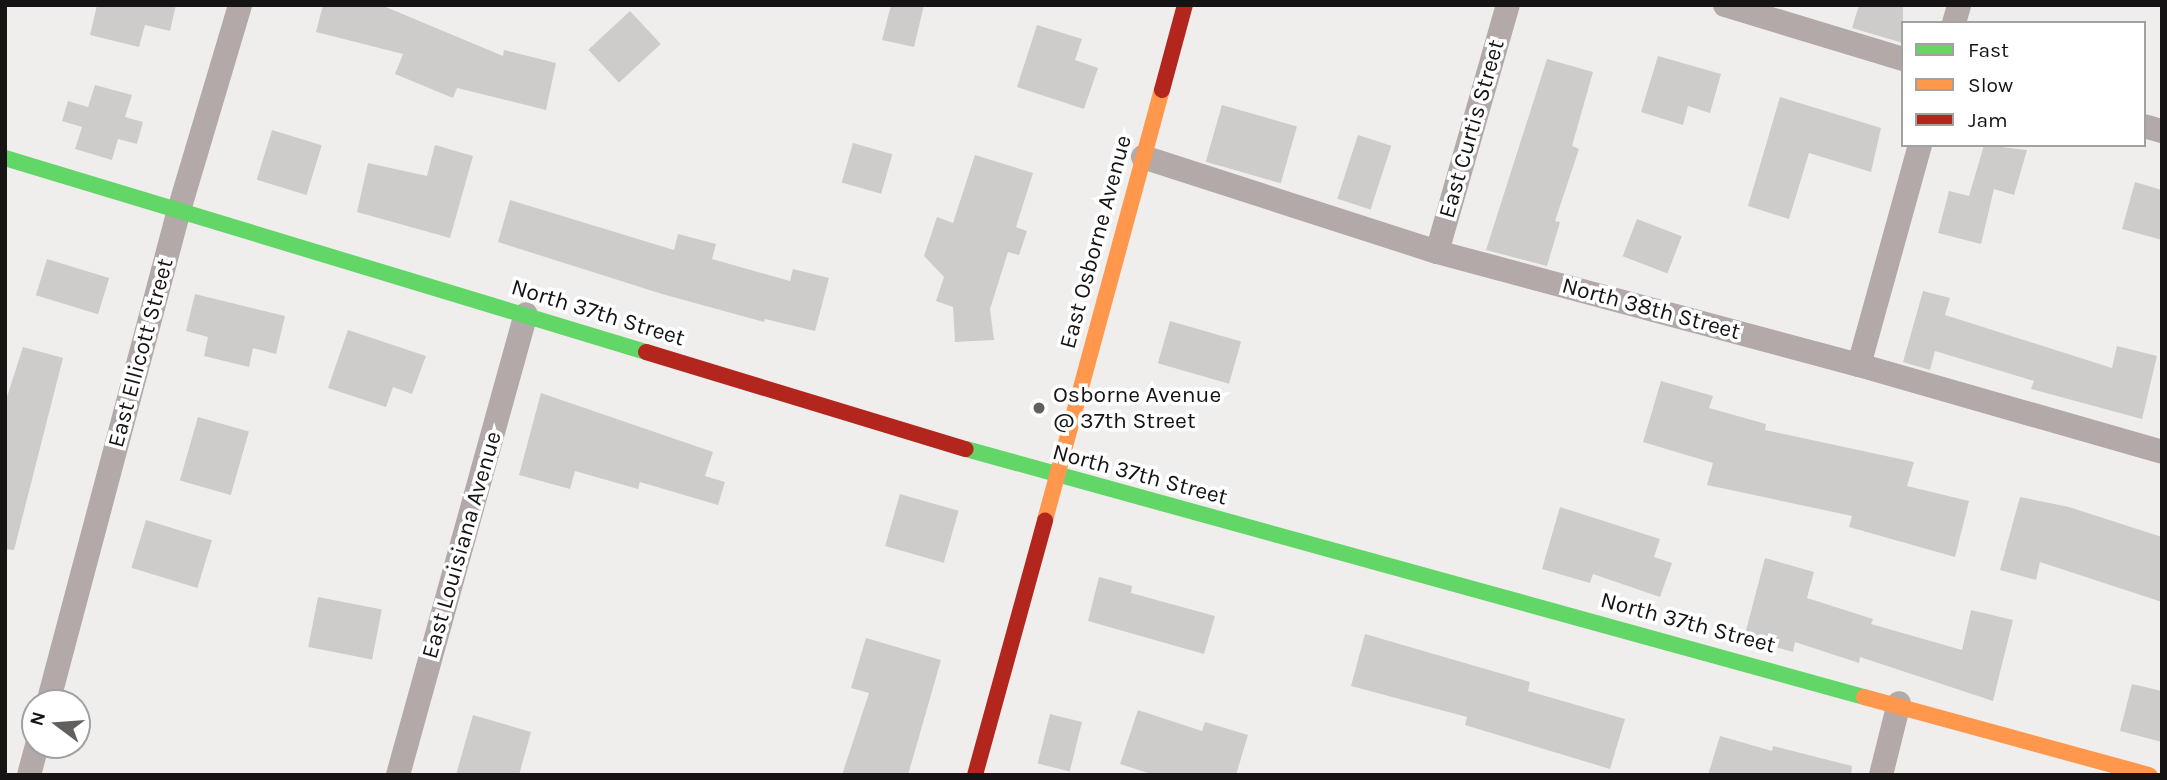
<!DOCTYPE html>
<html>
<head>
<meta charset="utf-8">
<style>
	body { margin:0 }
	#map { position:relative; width:2167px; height:780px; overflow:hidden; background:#f0eeed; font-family:Karla,sans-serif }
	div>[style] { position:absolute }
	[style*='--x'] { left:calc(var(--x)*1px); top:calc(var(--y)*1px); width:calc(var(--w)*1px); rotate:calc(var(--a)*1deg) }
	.building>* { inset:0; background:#cecccb; transform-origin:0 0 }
	.street>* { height:24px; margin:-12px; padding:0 12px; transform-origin:12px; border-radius:12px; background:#b2a9a8 }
	.fast>* { height:16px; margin:-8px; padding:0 8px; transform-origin:8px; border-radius:8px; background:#63d668 }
	.slow>* { height:16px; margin:-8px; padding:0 8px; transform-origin:8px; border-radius:8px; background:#ff974d }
	.jam>* { height:16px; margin:-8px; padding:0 8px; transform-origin:8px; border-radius:8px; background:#b3261e }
	.dots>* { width:19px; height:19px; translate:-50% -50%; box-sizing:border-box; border:4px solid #fff; border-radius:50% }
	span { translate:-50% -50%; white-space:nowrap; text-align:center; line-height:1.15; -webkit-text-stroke:7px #fff; paint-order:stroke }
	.street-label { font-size:23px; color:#151313 }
	.poi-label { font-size:23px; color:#151313 }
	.left { translate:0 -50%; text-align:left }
	.frame { position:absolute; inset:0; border:7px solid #151313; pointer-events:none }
	.legend { position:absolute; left:1901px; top:21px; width:245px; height:126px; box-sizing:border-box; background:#fff; border:2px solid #a1a1a1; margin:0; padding:9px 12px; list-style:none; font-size:21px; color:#151313 }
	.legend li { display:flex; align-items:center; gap:14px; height:35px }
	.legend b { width:35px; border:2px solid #a1a1a1 }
	.north { position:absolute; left:21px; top:689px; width:70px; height:70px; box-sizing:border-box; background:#fff; border:2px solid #a1a1a1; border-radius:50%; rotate:286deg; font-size:19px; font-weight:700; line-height:28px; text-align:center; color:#151313 }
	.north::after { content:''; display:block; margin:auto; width:24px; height:32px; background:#62605f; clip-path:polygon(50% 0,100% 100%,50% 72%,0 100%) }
</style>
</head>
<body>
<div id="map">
	<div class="building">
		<i style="clip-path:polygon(97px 5px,176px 5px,170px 31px,145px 25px,139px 47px,90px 35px)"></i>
		<i style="clip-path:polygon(323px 5px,381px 5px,503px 56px,504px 50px,556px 63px,546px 110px,457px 88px,453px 98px,395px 74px,403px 54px,316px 32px)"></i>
		<i style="clip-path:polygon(891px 5px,924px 5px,914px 47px,882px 40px)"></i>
		<i style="clip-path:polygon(1859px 5px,1903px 5px,1903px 43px,1852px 28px)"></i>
		<i style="left:630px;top:11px;width:45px;height:57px;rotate:47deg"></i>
		<i style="clip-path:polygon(1037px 25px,1082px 39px,1075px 60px,1098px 68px,1084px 109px,1017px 87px)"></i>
		<i style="clip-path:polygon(1658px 56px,1721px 74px,1710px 113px,1688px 106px,1683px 125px,1641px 112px)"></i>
		<i style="clip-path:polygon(1547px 59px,1593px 72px,1572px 146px,1579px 149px,1555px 221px,1560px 222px,1547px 266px,1486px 250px)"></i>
		<i style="clip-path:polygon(95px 85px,132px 95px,125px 117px,143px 122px,137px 144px,118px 139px,112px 160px,75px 149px,82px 127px,62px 121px,68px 101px,88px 107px)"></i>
		<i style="clip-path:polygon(1780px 97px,1881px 128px,1871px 172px,1809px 153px,1789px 219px,1748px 206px)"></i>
		<i style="left:1222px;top:105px;width:78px;height:59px;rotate:16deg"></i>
		<i style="left:272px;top:130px;width:52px;height:52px;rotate:17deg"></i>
		<i style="left:1358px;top:135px;width:35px;height:67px;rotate:18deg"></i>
		<i style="left:853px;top:143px;width:41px;height:41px;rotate:16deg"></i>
		<i style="clip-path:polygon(435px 145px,473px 156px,450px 238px,357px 212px,368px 163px,427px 176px)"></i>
		<i style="clip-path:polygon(1984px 145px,2027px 150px,2014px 195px,1994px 189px,1981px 244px,1938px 233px,1949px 191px,1969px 196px)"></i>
		<i style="clip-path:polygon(975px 155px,1033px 173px,1016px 227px,1027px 231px,1019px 255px,1008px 252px,990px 309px,994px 340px,955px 342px,953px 307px,936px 301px,944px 277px,924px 256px,937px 217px,953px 223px)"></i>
		<i style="clip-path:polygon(2135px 182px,2162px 190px,2162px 240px,2122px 229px)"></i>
		<i style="clip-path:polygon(510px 200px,674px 250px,678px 234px,716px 244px,712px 259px,790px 281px,793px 269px,829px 278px,815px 331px,765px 319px,764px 322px,662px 294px,498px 242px)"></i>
		<i style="left:1637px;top:219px;width:48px;height:40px;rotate:21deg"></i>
		<i style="left:47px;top:259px;width:65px;height:38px;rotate:17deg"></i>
		<i style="clip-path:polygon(1923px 291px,1950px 298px,1945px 315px,2112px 368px,2117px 346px,2157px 356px,2142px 419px,2031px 389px,2034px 381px,1935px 351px,1930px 370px,1903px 362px)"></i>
		<i style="clip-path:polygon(195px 294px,285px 316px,276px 354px,253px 348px,249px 367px,204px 356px,208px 337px,186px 331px)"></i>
		<i style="left:1170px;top:321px;width:74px;height:44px;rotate:16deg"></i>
		<i style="clip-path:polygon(348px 330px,426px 356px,412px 394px,393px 387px,386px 407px,328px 388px)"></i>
		<i style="clip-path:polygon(23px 347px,63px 358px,14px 550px,5px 549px,5px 403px)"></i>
		<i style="clip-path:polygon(1661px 381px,1713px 396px,1709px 408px,1766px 424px,1765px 430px,1914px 462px,1907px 486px,1969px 501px,1955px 557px,1849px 527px,1852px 516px,1707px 485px,1713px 463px,1643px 442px)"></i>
		<i style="clip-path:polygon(541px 393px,713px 452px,705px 476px,725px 482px,718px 505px,640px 482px,638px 489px,575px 471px,570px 489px,519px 475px)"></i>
		<i style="left:198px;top:417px;width:53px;height:66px;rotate:16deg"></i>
		<i style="left:900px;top:494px;width:61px;height:54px;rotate:16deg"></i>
		<i style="clip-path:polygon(2020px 497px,2069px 507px,2162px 537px,2162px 602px,2040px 562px,2036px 580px,2000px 570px)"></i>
		<i style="clip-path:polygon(1560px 507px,1660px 539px,1654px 557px,1672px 563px,1660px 597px,1593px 574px,1590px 583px,1542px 569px)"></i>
		<i style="left:146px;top:520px;width:69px;height:50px;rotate:17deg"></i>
		<i style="clip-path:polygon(1765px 558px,1814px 572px,1807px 598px,1873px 619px,1871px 624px,1962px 650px,1971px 610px,2013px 620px,1993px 701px,1860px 657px,1859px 663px,1795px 642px,1793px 652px,1744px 638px)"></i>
		<i style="clip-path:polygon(1099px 577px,1132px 586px,1131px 593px,1215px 616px,1204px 654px,1088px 621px)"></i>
		<i style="left:318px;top:597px;width:65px;height:51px;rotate:11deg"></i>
		<i style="clip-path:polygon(1365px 634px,1530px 682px,1528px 691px,1625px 719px,1610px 769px,1465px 725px,1467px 717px,1351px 686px)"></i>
		<i style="clip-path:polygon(866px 638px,941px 660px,908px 775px,842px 775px,869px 693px,851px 688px)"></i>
		<i style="clip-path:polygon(2132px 684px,2162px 691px,2162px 742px,2120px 731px)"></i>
		<i style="clip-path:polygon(1138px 710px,1202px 731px,1205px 722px,1248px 735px,1236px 775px,1154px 775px,1120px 764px)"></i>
		<i style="left:1050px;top:714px;width:33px;height:51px;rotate:14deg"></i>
		<i style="clip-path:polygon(473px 715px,531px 732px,519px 775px,456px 775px)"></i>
		<i style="clip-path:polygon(1720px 736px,1772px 751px,1773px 746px,1852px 766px,1851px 775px,1708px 775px)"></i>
	</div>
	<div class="street">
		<i style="--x:1725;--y:5;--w:186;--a:16.9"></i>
		<i style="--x:1954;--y:23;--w:19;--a:-74"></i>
		<i style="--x:2144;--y:126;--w:19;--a:16"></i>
		<i style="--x:1143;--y:157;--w:309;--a:17.9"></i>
		<i style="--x:1437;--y:252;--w:437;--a:15"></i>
		<i style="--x:1859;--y:365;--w:315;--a:16"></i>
		<i style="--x:1437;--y:252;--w:257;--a:-74"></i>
		<i style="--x:1859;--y:365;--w:228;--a:-74.5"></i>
		<i style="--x:48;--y:703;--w:510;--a:-75.12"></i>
		<i style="--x:179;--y:210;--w:214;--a:-73.4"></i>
		<i style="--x:29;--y:775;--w:31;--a:-75"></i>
		<i style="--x:398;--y:775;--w:478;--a:-74.5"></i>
		<i style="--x:1881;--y:775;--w:74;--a:-76"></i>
	</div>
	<div class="fast">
		<i style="--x:5;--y:158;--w:670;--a:16.84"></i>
		<i style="--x:966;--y:449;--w:932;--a:15.44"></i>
	</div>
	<div class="slow">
		<i style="--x:1045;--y:520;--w:446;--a:-74.8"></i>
		<i style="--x:1864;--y:697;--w:296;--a:15.3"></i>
	</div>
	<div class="jam">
		<i style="--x:1162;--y:90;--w:88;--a:-74.9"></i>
		<i style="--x:646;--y:352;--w:334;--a:16.9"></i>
		<i style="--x:975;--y:775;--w:264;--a:-74.6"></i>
	</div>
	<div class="dots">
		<i style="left:1039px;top:408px;background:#62605f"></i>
	</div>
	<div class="street-label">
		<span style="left:1472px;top:129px;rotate:-74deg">East Curtis Street</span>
		<span style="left:1096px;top:242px;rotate:-75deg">East Osborne Avenue</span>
		<span style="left:1651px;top:309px;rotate:15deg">North 38th Street</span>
		<span style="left:598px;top:313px;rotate:17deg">North 37th Street</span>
		<span style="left:141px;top:353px;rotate:-75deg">East Ellicott Street</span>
		<span style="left:1140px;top:475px;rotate:15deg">North 37th Street</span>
		<span style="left:462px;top:545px;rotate:-74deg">East Louisiana Avenue</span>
		<span style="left:1688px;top:623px;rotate:15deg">North 37th Street</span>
	</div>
	<div class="poi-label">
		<span class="left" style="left:1053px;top:408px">Osborne Avenue<br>@ 37th Street</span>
	</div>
	<div class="frame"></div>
	<ul class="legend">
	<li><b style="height:9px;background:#63d668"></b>Fast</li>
	<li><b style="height:9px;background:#ff974d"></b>Slow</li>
	<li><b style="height:9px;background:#b3261e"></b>Jam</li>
	</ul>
	<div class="north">N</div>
</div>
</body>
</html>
